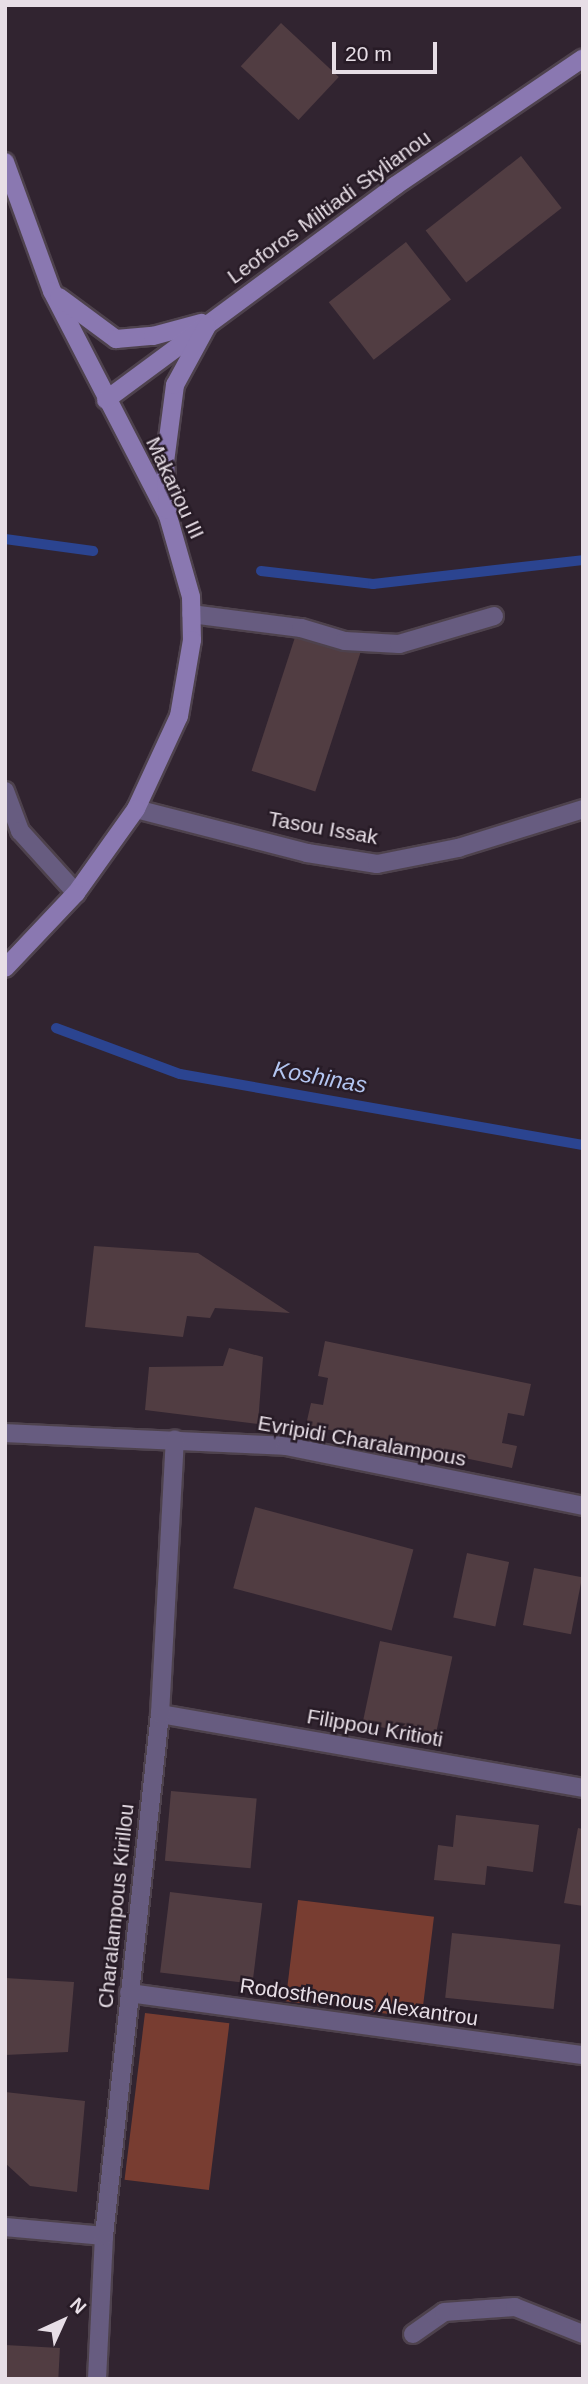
<!DOCTYPE html>
<html>
<head>
<meta charset="utf-8">
<style>
	body { margin:0 }
	#map { position:relative; width:588px; height:2384px; overflow:hidden; background:#312430; font-family:Arial,sans-serif }
	div>[style] { position:absolute }
	[style*='--x'] { left:calc(var(--x)*1px); top:calc(var(--y)*1px); width:calc(var(--w)*1px); rotate:calc(var(--a)*1deg) }
	.green>* { inset:0; background:#783d31; transform-origin:0 0 }
	.stream>* { height:10px; margin:-5px; padding:0 5px; transform-origin:5px; border-radius:5px; background:#2b4490 }
	.building>* { inset:0; background:#513d42; transform-origin:0 0 }
	.roads { filter:drop-shadow(2px 0 #4e424d) drop-shadow(-2px 0 #4e424d) drop-shadow(0 2px #4e424d) drop-shadow(0 -2px #4e424d) }
	.service>* { height:18px; margin:-9px; padding:0 9px; transform-origin:9px; border-radius:9px; background:#675c80 }
	.minor>* { height:18px; margin:-9px; padding:0 9px; transform-origin:9px; border-radius:9px; background:#675c80 }
	.secondary>* { height:18px; margin:-9px; padding:0 9px; transform-origin:9px; border-radius:9px; background:#8a78b1 }
	span { translate:-50% -50%; white-space:nowrap; text-align:center; line-height:1.15; -webkit-text-stroke:5px #271b26; paint-order:stroke }
	.street-label { font-size:21px; color:#e7dee6 }
	.water-label { font-size:23px; color:#b3c5f0; font-style:italic }
	.frame { position:absolute; inset:0; border:7px solid #e7dee6; pointer-events:none }
	.north { position:absolute; left:28px; top:2286px; width:70px; height:70px; -webkit-text-stroke:5px #271b26; paint-order:stroke; rotate:45deg; font-size:19px; font-weight:700; line-height:28px; text-align:center; color:#e7dee6 }
	.north::after { content:''; display:block; margin:auto; width:24px; height:32px; background:#e7dee6; clip-path:polygon(50% 0,100% 100%,50% 72%,0 100%) }
	.scale { position:absolute; left:332px; top:42px; width:105px; height:32px; box-sizing:border-box; border:4px solid #e7dee6; border-top:0; padding-left:9px; font-size:21px; line-height:24px; white-space:nowrap; color:#e7dee6; -webkit-text-stroke:5px #271b26; paint-order:stroke }
</style>
</head>
<body>
<div id="map">
	<div class="green">
		<i style="left:298px;top:1900px;width:137px;height:102px;rotate:7deg"></i>
		<i style="left:145px;top:2013px;width:85px;height:168px;rotate:7deg"></i>
	</div>
	<div class="stream">
		<i style="--x:5;--y:539;--w:89;--a:7.8"></i>
		<i style="--x:261;--y:571;--w:113;--a:6.6"></i>
		<i style="--x:373;--y:584;--w:211;--a:-6.5"></i>
		<i style="--x:56;--y:1028;--w:132;--a:20.4"></i>
		<i style="--x:180;--y:1074;--w:409;--a:10"></i>
	</div>
	<div class="building">
		<i style="left:281px;top:23px;width:79px;height:59px;rotate:43deg"></i>
		<i style="left:521px;top:156px;width:66px;height:121px;rotate:52deg"></i>
		<i style="left:406px;top:242px;width:73px;height:98px;rotate:52deg"></i>
		<i style="left:297px;top:631px;width:67px;height:147px;rotate:18deg"></i>
		<i style="clip-path:polygon(94px 1246px,198px 1253px,290px 1313px,215px 1308px,210px 1318px,187px 1316px,183px 1337px,85px 1327px)"></i>
		<i style="clip-path:polygon(325px 1341px,531px 1384px,524px 1416px,508px 1413px,502px 1443px,517px 1446px,512px 1468px,306px 1425px,311px 1403px,323px 1405px,328px 1378px,318px 1376px)"></i>
		<i style="clip-path:polygon(229px 1348px,263px 1357px,258px 1424px,145px 1410px,149px 1367px,223px 1366px)"></i>
		<i style="left:255px;top:1507px;width:164px;height:84px;rotate:15deg"></i>
		<i style="left:467px;top:1553px;width:43px;height:66px;rotate:12deg"></i>
		<i style="left:534px;top:1568px;width:49px;height:58px;rotate:11deg"></i>
		<i style="left:380px;top:1641px;width:74px;height:84px;rotate:12deg"></i>
		<i style="left:171px;top:1791px;width:86px;height:70px;rotate:5deg"></i>
		<i style="clip-path:polygon(456px 1815px,539px 1825px,533px 1872px,487px 1866px,485px 1885px,434px 1880px,438px 1845px,453px 1847px)"></i>
		<i style="clip-path:polygon(578px 1828px,583px 1829px,583px 1906px,564px 1903px)"></i>
		<i style="left:170px;top:1892px;width:93px;height:81px;rotate:7deg"></i>
		<i style="left:452px;top:1933px;width:109px;height:65px;rotate:6deg"></i>
		<i style="clip-path:polygon(5px 1978px,74px 1982px,68px 2052px,5px 2055px)"></i>
		<i style="clip-path:polygon(5px 2092px,85px 2101px,77px 2192px,30px 2186px,5px 2163px)"></i>
		<i style="left:5px;top:2345px;width:55px;height:34px;rotate:3deg"></i>
	</div>
	<div class="roads">
		<div class="service">
			<i style="--x:5;--y:791;--w:43;--a:69.4"></i>
			<i style="--x:20;--y:831;--w:84;--a:47.9"></i>
		</div>
		<div class="minor">
			<i style="--x:191;--y:614;--w:111;--a:7.3"></i>
			<i style="--x:301;--y:628;--w:46;--a:16.5"></i>
			<i style="--x:345;--y:641;--w:54;--a:3.2"></i>
			<i style="--x:399;--y:644;--w:99;--a:-16.4"></i>
			<i style="--x:136;--y:809;--w:177;--a:14.4"></i>
			<i style="--x:307;--y:853;--w:71;--a:8.9"></i>
			<i style="--x:377;--y:864;--w:83;--a:-11.2"></i>
			<i style="--x:458;--y:848;--w:131;--a:-17.3"></i>
			<i style="--x:5;--y:1433;--w:281;--a:2.6"></i>
			<i style="--x:286;--y:1446;--w:303;--a:11.4"></i>
			<i style="--x:160;--y:1714;--w:429;--a:9.9"></i>
			<i style="--x:129;--y:1993;--w:458;--a:7.8"></i>
			<i style="--x:5;--y:2227;--w:99;--a:5.2"></i>
			<i style="--x:413;--y:2334;--w:38;--a:-35"></i>
			<i style="--x:444;--y:2312;--w:71;--a:-4"></i>
			<i style="--x:515;--y:2307;--w:73;--a:21.7"></i>
			<i style="--x:97;--y:2379;--w:143;--a:-87.2"></i>
			<i style="--x:104;--y:2236;--w:525;--a:-83.88"></i>
			<i style="--x:160;--y:1714;--w:275;--a:-86.9"></i>
		</div>
		<div class="secondary">
			<i style="--x:5;--y:162;--w:137;--a:70"></i>
			<i style="--x:52;--y:291;--w:253;--a:62.7"></i>
			<i style="--x:168;--y:516;--w:84;--a:74.1"></i>
			<i style="--x:191;--y:597;--w:43;--a:88.7"></i>
			<i style="--x:192;--y:640;--w:77;--a:99.7"></i>
			<i style="--x:179;--y:716;--w:102;--a:114.8"></i>
			<i style="--x:136;--y:809;--w:103;--a:125.5"></i>
			<i style="--x:76;--y:893;--w:103;--a:133.4"></i>
			<i style="--x:59;--y:297;--w:71;--a:36.4"></i>
			<i style="--x:116;--y:339;--w:37;--a:-5"></i>
			<i style="--x:153;--y:336;--w:50;--a:-15.2"></i>
			<i style="--x:106;--y:400;--w:360;--a:-36.5"></i>
			<i style="--x:395;--y:186;--w:227;--a:-34.2"></i>
			<i style="--x:168;--y:510;--w:48;--a:-93.6"></i>
			<i style="--x:165;--y:462;--w:78;--a:-82.6"></i>
			<i style="--x:175;--y:385;--w:67;--a:-61.5"></i>
		</div>
	</div>
	<div class="street-label">
		<span style="left:329px;top:207px;rotate:-36deg">Leoforos Miltiadi Stylianou</span>
		<span style="left:175px;top:488px;rotate:65deg">Makariou III</span>
		<span style="left:323px;top:828px;rotate:10deg">Tasou Issak</span>
		<span style="left:362px;top:1441px;rotate:10deg">Evripidi Charalampous</span>
		<span style="left:375px;top:1728px;rotate:10deg">Filippou Kritioti</span>
		<span style="left:116px;top:1906px;rotate:-84deg">Charalampous Kirillou</span>
		<span style="left:359px;top:2002px;rotate:8deg">Rodosthenous Alexantrou</span>
	</div>
	<div class="water-label">
		<span style="left:320px;top:1077px;rotate:10deg">Koshinas</span>
	</div>
	<div class="frame"></div>
	<div class="north">N</div>
	<div class="scale">20 m</div>
</div>
</body>
</html>
